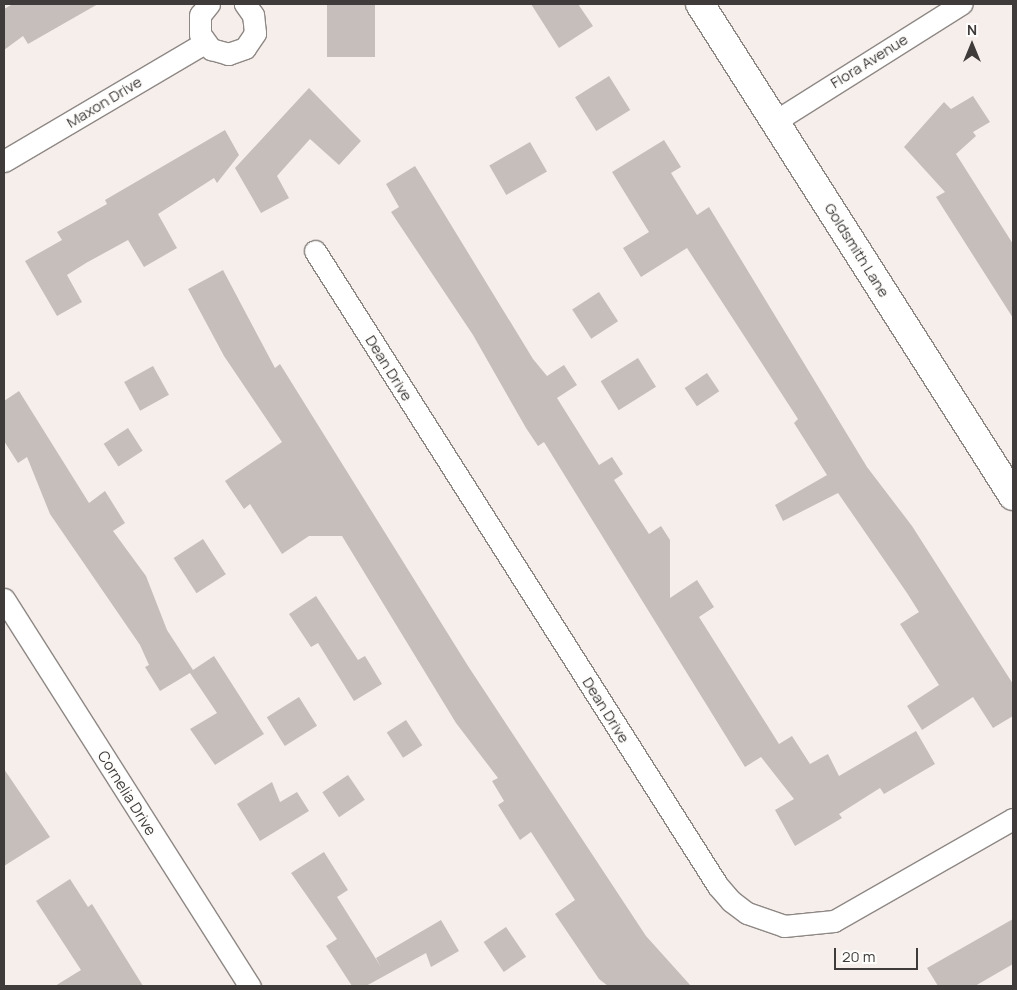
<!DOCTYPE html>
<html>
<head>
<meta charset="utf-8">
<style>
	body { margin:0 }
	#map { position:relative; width:1017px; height:990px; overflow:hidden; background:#f6eeeb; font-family:Manrope,sans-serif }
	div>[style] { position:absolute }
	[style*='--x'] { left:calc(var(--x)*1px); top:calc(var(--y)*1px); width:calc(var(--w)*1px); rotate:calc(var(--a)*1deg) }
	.building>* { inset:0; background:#c6bebb; transform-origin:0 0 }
	.roads { filter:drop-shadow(1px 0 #8e8885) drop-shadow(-1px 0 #8e8885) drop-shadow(0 1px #8e8885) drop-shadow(0 -1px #8e8885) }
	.minor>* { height:21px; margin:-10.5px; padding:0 10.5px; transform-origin:10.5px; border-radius:10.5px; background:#fff }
	.tertiary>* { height:28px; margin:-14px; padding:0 14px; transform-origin:14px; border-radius:14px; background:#fff }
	span { translate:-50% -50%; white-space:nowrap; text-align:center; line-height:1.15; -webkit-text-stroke:4px #fefdfc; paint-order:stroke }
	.street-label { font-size:15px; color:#3e3b3a }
	.frame { position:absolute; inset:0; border:5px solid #3e3b3a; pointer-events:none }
	.north { position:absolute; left:947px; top:20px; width:50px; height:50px; -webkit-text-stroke:4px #fefdfc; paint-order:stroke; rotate:0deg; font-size:14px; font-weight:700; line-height:20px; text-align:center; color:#3e3b3a }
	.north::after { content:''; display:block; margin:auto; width:18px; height:22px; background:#3e3b3a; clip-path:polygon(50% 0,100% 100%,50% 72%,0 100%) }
	.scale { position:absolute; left:834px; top:948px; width:84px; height:22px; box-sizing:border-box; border:2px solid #3e3b3a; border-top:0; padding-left:6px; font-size:15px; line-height:18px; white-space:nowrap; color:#3e3b3a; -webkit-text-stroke:4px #fefdfc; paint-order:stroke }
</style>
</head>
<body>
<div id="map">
	<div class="building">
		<i style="clip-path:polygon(13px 4px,98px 4px,28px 44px,23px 36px,4px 50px,4px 9px)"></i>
		<i style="left:327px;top:4px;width:48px;height:53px"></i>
		<i style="clip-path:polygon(531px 4px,578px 4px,593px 26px,559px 48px)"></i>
		<i style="left:609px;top:76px;width:40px;height:40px;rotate:58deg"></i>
		<i style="clip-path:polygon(309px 88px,361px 141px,339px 165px,310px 139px,277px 176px,289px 198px,261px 213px,235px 168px)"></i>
		<i style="clip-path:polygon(973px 96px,990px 122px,973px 132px,976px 136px,956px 154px,1013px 244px,1013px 318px,936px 197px,945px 192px,904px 147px,944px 102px,951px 109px)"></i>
		<i style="clip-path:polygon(225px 130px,239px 155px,217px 183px,214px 178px,158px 214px,177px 248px,144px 267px,128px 240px,86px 263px,67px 275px,82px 302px,57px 316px,25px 261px,62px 240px,57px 232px,107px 204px,105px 200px)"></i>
		<i style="clip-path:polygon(664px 140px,681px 167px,671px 173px,697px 215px,709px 207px,867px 467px,912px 526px,1013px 684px,1013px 716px,993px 728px,973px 697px,922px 730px,907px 706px,939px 685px,900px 624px,919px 612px,907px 593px,838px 493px,783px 521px,775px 505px,827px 475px,794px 423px,798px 419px,687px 248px,641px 277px,623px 248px,649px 232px,612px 172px)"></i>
		<i style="left:530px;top:142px;width:34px;height:47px;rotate:60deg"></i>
		<i style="clip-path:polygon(415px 166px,533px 359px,547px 376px,564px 365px,577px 385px,557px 398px,599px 465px,612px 457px,623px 474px,614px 480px,649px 534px,661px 526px,670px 540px,670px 598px,697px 580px,714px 607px,699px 617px,779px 744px,792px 736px,810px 764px,828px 754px,839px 776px,916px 731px,935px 764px,884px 794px,880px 788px,839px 814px,842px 818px,795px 846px,775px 810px,794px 799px,761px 757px,745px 767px,544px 442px,538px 446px,526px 428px,473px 335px,391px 212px,399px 207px,386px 184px)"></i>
		<i style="clip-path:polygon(223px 270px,275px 368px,280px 364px,468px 666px,646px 936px,691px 986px,608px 986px,599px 979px,555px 914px,575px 900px,531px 832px,520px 840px,498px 805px,504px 801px,492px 781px,498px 778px,456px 723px,342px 536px,309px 536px,282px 554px,250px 504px,244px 509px,225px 481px,282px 442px,224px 356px,188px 289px)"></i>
		<i style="left:599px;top:292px;width:35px;height:32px;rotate:57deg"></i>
		<i style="left:638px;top:358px;width:34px;height:44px;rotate:58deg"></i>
		<i style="left:153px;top:366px;width:33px;height:33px;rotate:61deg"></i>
		<i style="left:707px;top:373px;width:22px;height:27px;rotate:56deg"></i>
		<i style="clip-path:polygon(19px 391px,89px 503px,105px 491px,125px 523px,113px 531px,146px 576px,167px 630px,193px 670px,214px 656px,264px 734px,215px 765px,190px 729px,217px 713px,190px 673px,160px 691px,145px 667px,149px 665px,140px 645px,50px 514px,27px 457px,18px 463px,4px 441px,4px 401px)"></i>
		<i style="left:128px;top:428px;width:27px;height:29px;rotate:57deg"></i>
		<i style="left:203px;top:539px;width:42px;height:35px;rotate:57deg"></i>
		<i style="clip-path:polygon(316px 596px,358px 660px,365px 656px,382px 684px,354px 701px,318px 643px,311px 647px,289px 614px)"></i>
		<i style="left:299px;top:697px;width:34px;height:38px;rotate:58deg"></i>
		<i style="left:406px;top:720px;width:30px;height:23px;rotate:57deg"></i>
		<i style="clip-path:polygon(4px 769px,50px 837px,4px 866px)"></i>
		<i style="left:348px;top:775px;width:30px;height:31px;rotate:56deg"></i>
		<i style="clip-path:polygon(272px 782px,280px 802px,297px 792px,309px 811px,260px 841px,237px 804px)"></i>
		<i style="clip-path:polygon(324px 852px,348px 890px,337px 897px,381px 967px,376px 958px,441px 920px,459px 951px,431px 967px,426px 953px,366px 986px,352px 986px,326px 946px,337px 939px,291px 873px)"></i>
		<i style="clip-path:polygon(70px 879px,88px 907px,92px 904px,143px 986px,55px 986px,81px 970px,36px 901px)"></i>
		<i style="clip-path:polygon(1013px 919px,1013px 964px,975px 986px,938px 986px,927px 968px)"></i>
		<i style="left:506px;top:927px;width:36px;height:27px;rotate:56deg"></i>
	</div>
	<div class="roads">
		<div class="minor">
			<i style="--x:209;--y:4;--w:14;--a:129"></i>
			<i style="--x:200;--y:15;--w:19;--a:90"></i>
			<i style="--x:200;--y:34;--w:19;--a:54"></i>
			<i style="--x:211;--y:49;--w:18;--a:16"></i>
			<i style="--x:228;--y:54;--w:18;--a:-19"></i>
			<i style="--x:245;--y:48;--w:18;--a:-56"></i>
			<i style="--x:255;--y:33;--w:18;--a:-96"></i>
			<i style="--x:253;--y:15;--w:14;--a:-126"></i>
			<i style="--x:777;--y:120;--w:218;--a:-32.2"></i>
			<i style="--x:4;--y:161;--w:232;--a:-30.5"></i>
			<i style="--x:315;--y:251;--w:752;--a:57.6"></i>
			<i style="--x:718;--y:886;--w:20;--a:49"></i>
			<i style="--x:731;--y:901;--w:20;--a:37"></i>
			<i style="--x:747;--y:913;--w:39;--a:19"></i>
			<i style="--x:784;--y:926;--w:50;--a:-5.7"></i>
			<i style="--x:834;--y:921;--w:206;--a:-29.7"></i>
			<i style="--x:4;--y:599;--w:459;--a:57.6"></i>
		</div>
		<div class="tertiary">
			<i style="--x:700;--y:4;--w:583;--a:57.54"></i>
		</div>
	</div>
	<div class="street-label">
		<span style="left:869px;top:61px;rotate:-32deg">Flora Avenue</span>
		<span style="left:104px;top:102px;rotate:-31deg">Maxon Drive</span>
		<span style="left:857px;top:250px;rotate:58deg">Goldsmith Lane</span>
		<span style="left:389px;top:368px;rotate:58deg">Dean Drive</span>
		<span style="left:606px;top:710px;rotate:58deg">Dean Drive</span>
		<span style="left:127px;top:793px;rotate:58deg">Cornelia Drive</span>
	</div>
	<div class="frame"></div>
	<div class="north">N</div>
	<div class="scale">20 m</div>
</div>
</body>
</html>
